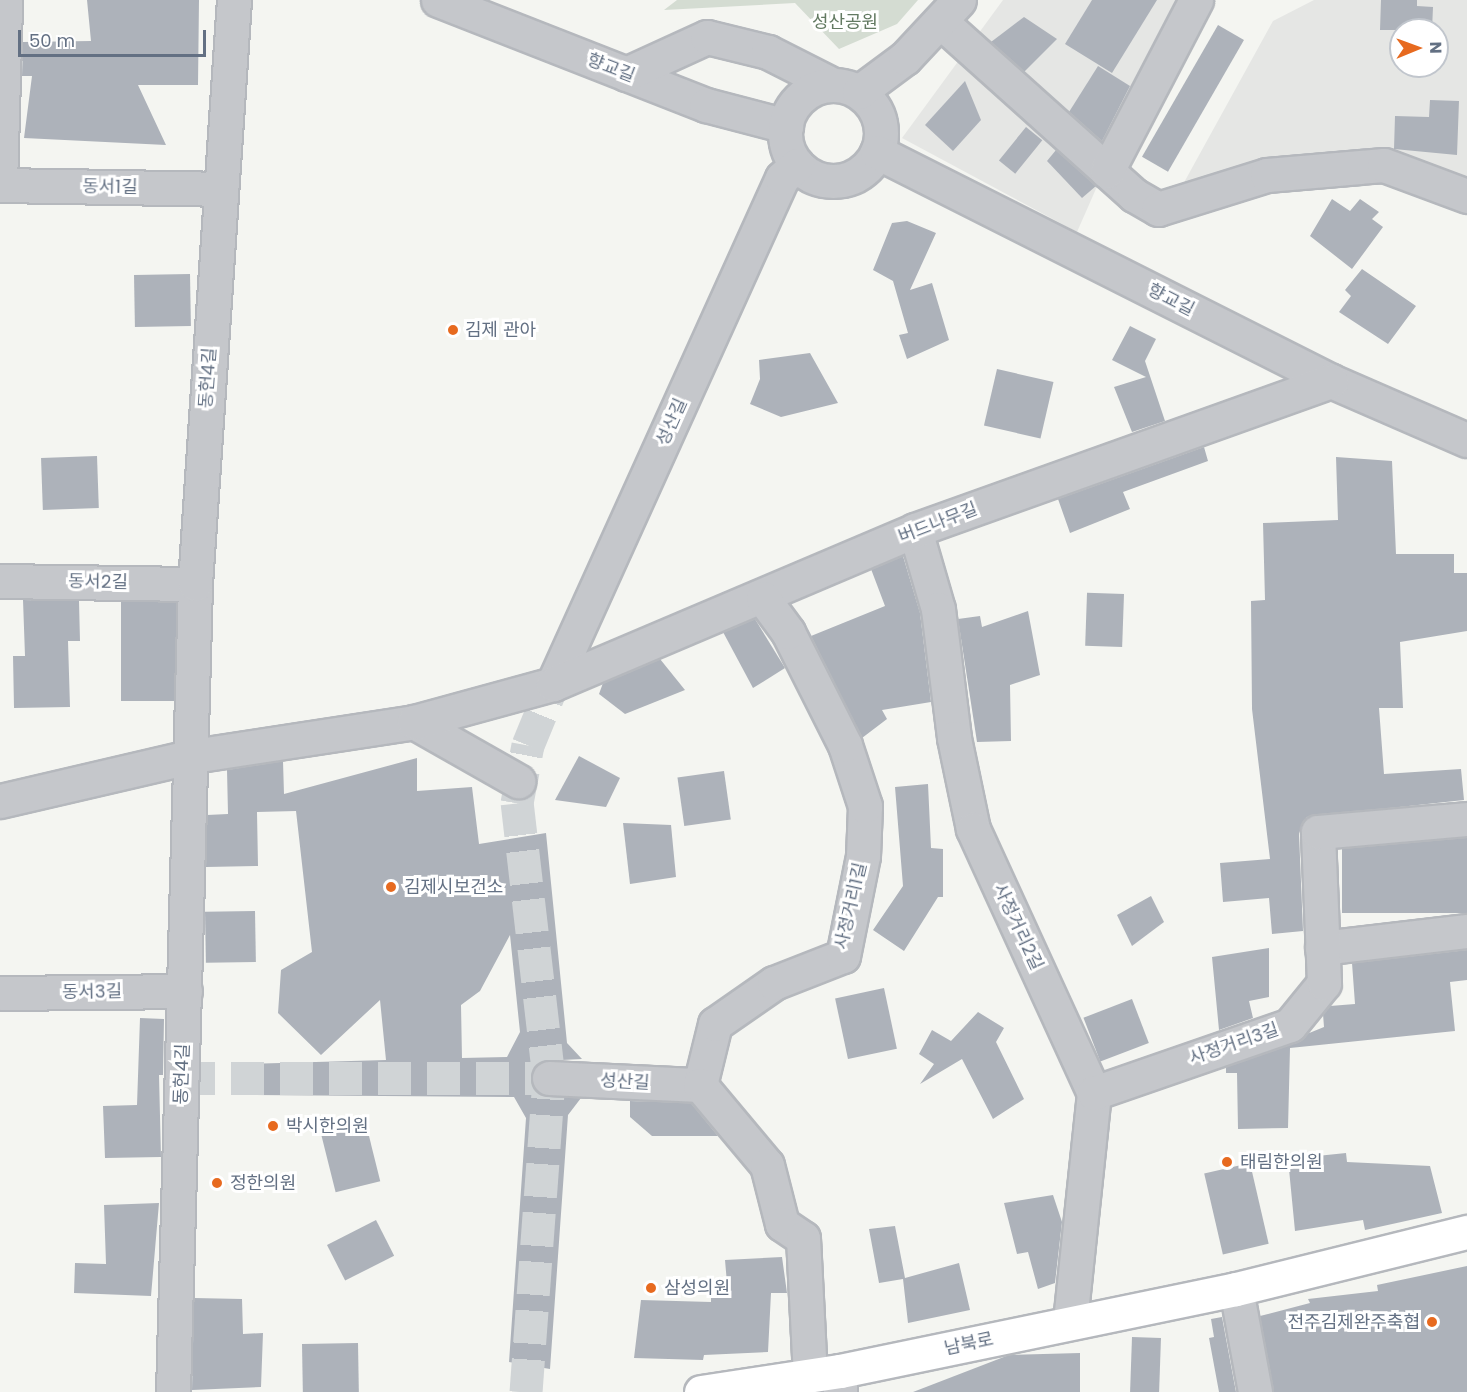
<!DOCTYPE html>
<html>
<head>
<meta charset="utf-8">
<style>
	body { margin:0 }
	#map { position:relative; width:1467px; height:1392px; overflow:hidden; background:#f4f5f1; font-family:Poppins,"Noto Sans KR",sans-serif }
	div>[style] { position:absolute }
	[style*='--x'] { left:calc(var(--x)*1px); top:calc(var(--y)*1px); width:calc(var(--w)*1px); rotate:calc(var(--a)*1deg) }
	.built>* { inset:0; background:#e5e6e4 }
	.green>* { inset:0; background:#d4dcd2 }
	.building>* { inset:0; background:#adb2ba; transform-origin:0 0 }
	.minor-tunnel>* { height:33px; margin-top:-16.5px; transform-origin:0; background:repeating-linear-gradient(90deg,#d0d4d6 0 33px,transparent 0 49px) }
	.roads { filter:drop-shadow(2px 0 #b5b8bd) drop-shadow(-2px 0 #b5b8bd) drop-shadow(0 2px #b5b8bd) drop-shadow(0 -2px #b5b8bd) }
	.minor>* { height:33px; margin:-16.5px; padding:0 16.5px; transform-origin:16.5px; border-radius:16.5px; background:#c5c7cb }
	.minor>.ring { margin:-16.5px; padding:0; box-sizing:content-box; background:none; border:33px solid #c5c7cb; border-radius:50% }
	.major>* { height:33px; margin:-16.5px; padding:0 16.5px; transform-origin:16.5px; border-radius:16.5px; background:#fff }
	.dots>* { width:16px; height:16px; translate:-50% -50%; box-sizing:border-box; border:3px solid #fff; border-radius:50% }
	span { translate:-50% -50%; white-space:nowrap; text-align:center; line-height:1.15; -webkit-text-stroke:6px #fff; paint-order:stroke }
	.park-label { font-size:18px; color:#637a62 }
	.street-label { font-size:18px; color:#637083 }
	.poi-label { font-size:18px; color:#637083 }
	.left { translate:0 -50%; text-align:left }
	.right { translate:-100% -50%; text-align:right }
	.north { position:absolute; left:1389px; top:18px; width:60px; height:60px; box-sizing:border-box; background:#fff; border:2px solid #c1c6cd; border-radius:50%; rotate:89deg; font-size:16px; font-weight:700; line-height:24px; text-align:center; color:#637083 }
	.north::after { content:''; display:block; margin:auto; width:21px; height:27px; background:#e76a1f; clip-path:polygon(50% 0,100% 100%,50% 72%,0 100%) }
	.scale { position:absolute; left:18px; top:30px; width:188px; height:27px; box-sizing:border-box; border:3px solid #637083; border-top:0; padding-left:8px; font-size:18px; line-height:21px; white-space:nowrap; color:#637083; -webkit-text-stroke:4px #fff; paint-order:stroke }
</style>
</head>
<body>
<div id="map">
	<div class="built">
		<i style="clip-path:polygon(1003px 0,1179px 0,1077px 232px,902px 138px)"></i>
		<i style="clip-path:polygon(evenodd,1314px 0,1467px 0,1467px 186px,1379px 157px,1176px 197px,1273px 21px,1314px 0,1401px 30px,1437px 30px,1437px 66px,1401px 66px,1401px 30px)"></i>
	</div>
	<div class="green">
		<i style="clip-path:polygon(677px 0,918px 0,897px 24px,839px 49px,795px 3px,664px 10px)"></i>
	</div>
	<div class="building">
		<i style="clip-path:polygon(87px 0,199px 0,198px 85px,138px 85px,166px 145px,24px 138px,32px 76px,22px 76px,23px 42px,91px 41px)"></i>
		<i style="clip-path:polygon(1092px 0,1157px 0,1112px 73px,1065px 44px)"></i>
		<i style="clip-path:polygon(1381px 0,1417px 0,1417px 6px,1433px 7px,1432px 30px,1380px 30px)"></i>
		<i style="clip-path:polygon(1024px 17px,1057px 39px,1024px 72px,991px 42px)"></i>
		<i style="left:1218px;top:25px;width:30px;height:152px;rotate:30deg"></i>
		<i style="clip-path:polygon(1098px 66px,1130px 86px,1102px 141px,1069px 112px)"></i>
		<i style="clip-path:polygon(965px 81px,981px 120px,953px 151px,925px 125px)"></i>
		<i style="clip-path:polygon(1430px 100px,1459px 101px,1457px 155px,1394px 149px,1395px 116px,1429px 117px)"></i>
		<i style="left:1026px;top:127px;width:21px;height:43px;rotate:39deg"></i>
		<i style="clip-path:polygon(1056px 150px,1096px 186px,1082px 198px,1047px 161px)"></i>
		<i style="clip-path:polygon(1332px 199px,1350px 211px,1360px 199px,1379px 212px,1372px 219px,1383px 227px,1352px 269px,1310px 236px)"></i>
		<i style="clip-path:polygon(907px 221px,936px 233px,910px 290px,932px 283px,949px 340px,907px 359px,899px 335px,908px 333px,893px 281px,873px 270px,892px 223px)"></i>
		<i style="clip-path:polygon(1362px 269px,1416px 306px,1388px 344px,1339px 312px,1351px 296px,1345px 290px)"></i>
		<i style="left:190px;top:274px;width:52px;height:56px;rotate:89deg"></i>
		<i style="clip-path:polygon(1130px 326px,1156px 339px,1145px 361px,1165px 421px,1132px 432px,1114px 387px,1146px 377px,1112px 360px)"></i>
		<i style="clip-path:polygon(810px 353px,838px 403px,781px 417px,750px 404px,760px 379px,759px 360px)"></i>
		<i style="left:997px;top:369px;width:58px;height:58px;rotate:13deg"></i>
		<i style="clip-path:polygon(1204px 447px,1208px 461px,1123px 492px,1130px 509px,1070px 533px,1058px 499px)"></i>
		<i style="left:97px;top:456px;width:52px;height:56px;rotate:88deg"></i>
		<i style="clip-path:polygon(1336px 457px,1392px 461px,1396px 554px,1454px 554px,1454px 573px,1467px 573px,1467px 631px,1400px 642px,1403px 708px,1379px 708px,1384px 774px,1461px 769px,1464px 800px,1307px 817px,1299px 833px,1303px 931px,1272px 934px,1269px 898px,1223px 902px,1220px 863px,1270px 859px,1252px 709px,1251px 601px,1265px 600px,1263px 523px,1338px 520px)"></i>
		<i style="clip-path:polygon(903px 556px,920px 613px,931px 702px,882px 710px,887px 719px,862px 738px,811px 636px,885px 606px,871px 569px)"></i>
		<i style="left:1124px;top:594px;width:53px;height:37px;rotate:92deg"></i>
		<i style="clip-path:polygon(23px 600px,79px 601px,80px 641px,68px 641px,70px 707px,14px 708px,13px 656px,25px 656px)"></i>
		<i style="left:121px;top:602px;width:55px;height:99px"></i>
		<i style="clip-path:polygon(1028px 611px,1040px 675px,1010px 685px,1011px 741px,977px 742px,958px 619px,980px 616px,982px 627px)"></i>
		<i style="clip-path:polygon(755px 619px,785px 668px,753px 688px,723px 632px)"></i>
		<i style="clip-path:polygon(660px 659px,685px 690px,625px 714px,599px 694px,603px 683px)"></i>
		<i style="clip-path:polygon(579px 756px,620px 778px,606px 807px,555px 800px)"></i>
		<i style="clip-path:polygon(evenodd,417px 758px,417px 791px,472px 787px,479px 844px,546px 833px,567px 1043px,582px 1059px,541px 1061px,530px 1077px,539px 1094px,581px 1098px,568px 1115px,550px 1369px,509px 1362px,526px 1118px,514px 1097px,243px 1095px,242px 1064px,386px 1060px,380px 1000px,321px 1055px,278px 1013px,281px 970px,312px 952px,296px 811px,257px 812px,258px 866px,206px 867px,207px 815px,228px 814px,227px 770px,283px 761px,284px 794px,417px 758px,510px 935px,520px 1032px,507px 1057px,462px 1058px,461px 1005px,480px 991px,510px 935px)"></i>
		<i style="left:724px;top:771px;width:49px;height:47px;rotate:82deg"></i>
		<i style="clip-path:polygon(928px 784px,931px 848px,943px 849px,943px 897px,938px 897px,904px 951px,873px 930px,903px 886px,895px 787px)"></i>
		<i style="clip-path:polygon(623px 823px,671px 825px,676px 877px,630px 884px)"></i>
		<i style="left:1467px;top:838px;width:75px;height:125px;rotate:90deg"></i>
		<i style="clip-path:polygon(1151px 896px,1164px 922px,1132px 946px,1117px 915px)"></i>
		<i style="left:255px;top:911px;width:51px;height:50px;rotate:89deg"></i>
		<i style="clip-path:polygon(1269px 948px,1269px 997px,1249px 1001px,1253px 1018px,1219px 1030px,1212px 957px)"></i>
		<i style="clip-path:polygon(1467px 950px,1467px 980px,1450px 982px,1455px 1031px,1290px 1048px,1288px 1128px,1238px 1129px,1237px 1073px,1226px 1073px,1226px 1067px,1324px 1027px,1323px 1014px,1330px 1006px,1355px 1004px,1352px 963px)"></i>
		<i style="left:884px;top:988px;width:62px;height:50px;rotate:78deg"></i>
		<i style="left:1132px;top:999px;width:47px;height:52px;rotate:69deg"></i>
		<i style="clip-path:polygon(978px 1012px,1004px 1028px,996px 1042px,1024px 1099px,993px 1119px,962px 1059px,920px 1084px,934px 1064px,919px 1054px,932px 1030px,951px 1041px)"></i>
		<i style="clip-path:polygon(140px 1018px,164px 1019px,163px 1075px,159px 1075px,161px 1157px,105px 1158px,103px 1106px,137px 1105px)"></i>
		<i style="clip-path:polygon(630px 1101px,691px 1103px,718px 1136px,652px 1136px,630px 1117px)"></i>
		<i style="left:365px;top:1120px;width:63px;height:46px;rotate:76deg"></i>
		<i style="clip-path:polygon(1346px 1153px,1347px 1162px,1430px 1166px,1442px 1213px,1365px 1230px,1363px 1220px,1295px 1231px,1288px 1159px)"></i>
		<i style="left:1250px;top:1163px;width:83px;height:47px;rotate:77deg"></i>
		<i style="clip-path:polygon(1053px 1195px,1062px 1222px,1055px 1283px,1038px 1289px,1028px 1252px,1017px 1254px,1004px 1203px)"></i>
		<i style="clip-path:polygon(159px 1203px,151px 1296px,74px 1293px,75px 1263px,106px 1264px,104px 1205px)"></i>
		<i style="left:376px;top:1220px;width:40px;height:55px;rotate:63deg"></i>
		<i style="clip-path:polygon(895px 1226px,905px 1278px,959px 1263px,970px 1310px,908px 1323px,903px 1279px,879px 1283px,869px 1229px)"></i>
		<i style="clip-path:polygon(782px 1257px,787px 1293px,771px 1293px,768px 1352px,704px 1355px,703px 1360px,634px 1358px,641px 1300px,711px 1302px,711px 1294px,728px 1295px,725px 1260px)"></i>
		<i style="clip-path:polygon(1467px 1266px,1467px 1392px,1273px 1392px,1260px 1316px,1310px 1303px,1308px 1299px,1378px 1291px,1377px 1285px)"></i>
		<i style="clip-path:polygon(194px 1298px,242px 1299px,243px 1334px,263px 1333px,261px 1387px,192px 1390px)"></i>
		<i style="clip-path:polygon(1222px 1317px,1236px 1392px,1219px 1392px,1209px 1338px,1214px 1337px,1211px 1319px)"></i>
		<i style="left:1132px;top:1337px;width:29px;height:55px;rotate:2deg"></i>
		<i style="left:358px;top:1343px;width:49px;height:56px;rotate:89deg"></i>
		<i style="clip-path:polygon(1080px 1353px,1080px 1392px,913px 1392px,1009px 1355px)"></i>
	</div>
	<div class="minor-tunnel">
		<i style="--x:182;--y:1078;--w:367;--a:0"></i>
		<i style="--x:526;--y:1392;--w:315;--a:-85.8"></i>
		<i style="--x:549;--y:1078;--w:277;--a:-96.6"></i>
		<i style="--x:517;--y:803;--w:59;--a:-79.3"></i>
		<i style="--x:528;--y:745;--w:66;--a:-67.7"></i>
	</div>
	<div class="roads">
		<div class="minor">
			<i style="--x:438;--y:0;--w:288;--a:21.4"></i>
			<i style="--x:706;--y:105;--w:83;--a:14.7"></i>
			<i style="--x:940;--y:21;--w:261;--a:41.9"></i>
			<i style="--x:1134;--y:195;--w:28;--a:30"></i>
			<i style="--x:1158;--y:209;--w:114;--a:-17.3"></i>
			<i style="--x:1267;--y:175;--w:117;--a:-4.9"></i>
			<i style="--x:1384;--y:165;--w:89;--a:20.5"></i>
			<i style="--x:626;--y:74;--w:89;--a:-24.6"></i>
			<i style="--x:707;--y:37;--w:63;--a:13.8"></i>
			<i style="--x:768;--y:52;--w:73;--a:26.9"></i>
			<i class="ring" style="left:785px;top:85px;width:63px;height:63px"></i>
			<i style="--x:859;--y:92;--w:57;--a:-36.5"></i>
			<i style="--x:905;--y:58;--w:79;--a:-47"></i>
			<i style="--x:877;--y:152;--w:508;--a:26.77"></i>
			<i style="--x:1331;--y:381;--w:148;--a:23.5"></i>
			<i style="--x:1107;--y:171;--w:193;--a:-62.5"></i>
			<i style="--x:0;--y:184;--w:184;--a:-88.4"></i>
			<i style="--x:0;--y:185;--w:220;--a:1"></i>
			<i style="--x:915;--y:530;--w:82;--a:73.8"></i>
			<i style="--x:938;--y:609;--w:130;--a:82.9"></i>
			<i style="--x:954;--y:738;--w:93;--a:78.2"></i>
			<i style="--x:973;--y:829;--w:290;--a:65.4"></i>
			<i style="--x:1094;--y:1093;--w:230;--a:96"></i>
			<i style="--x:0;--y:581;--w:195;--a:0.9"></i>
			<i style="--x:553;--y:684;--w:555;--a:-65.65"></i>
			<i style="--x:782;--y:178;--w:20;--a:-41"></i>
			<i style="--x:414;--y:722;--w:120;--a:29.6"></i>
			<i style="--x:0;--y:801;--w:198;--a:-13.1"></i>
			<i style="--x:193;--y:756;--w:224;--a:-8.7"></i>
			<i style="--x:414;--y:722;--w:144;--a:-15.3"></i>
			<i style="--x:553;--y:684;--w:393;--a:-23"></i>
			<i style="--x:915;--y:530;--w:442;--a:-19.7"></i>
			<i style="--x:1322;--y:948;--w:146;--a:-6.7"></i>
			<i style="--x:0;--y:993;--w:185;--a:-0.6"></i>
			<i style="--x:549;--y:1078;--w:151;--a:2.7"></i>
			<i style="--x:700;--y:1085;--w:63;--a:-76.2"></i>
			<i style="--x:715;--y:1024;--w:72;--a:-34.8"></i>
			<i style="--x:774;--y:983;--w:74;--a:-21.4"></i>
			<i style="--x:843;--y:956;--w:102;--a:-78.7"></i>
			<i style="--x:863;--y:856;--w:50;--a:-87.7"></i>
			<i style="--x:865;--y:806;--w:64;--a:-108.2"></i>
			<i style="--x:845;--y:745;--w:127;--a:-116.8"></i>
			<i style="--x:788;--y:632;--w:42;--a:-126.3"></i>
			<i style="--x:700;--y:1085;--w:104;--a:50.1"></i>
			<i style="--x:767;--y:1165;--w:61;--a:75.7"></i>
			<i style="--x:782;--y:1224;--w:25;--a:34"></i>
			<i style="--x:803;--y:1238;--w:137;--a:87.1"></i>
			<i style="--x:1094;--y:1093;--w:207;--a:-19.1"></i>
			<i style="--x:1290;--y:1025;--w:54;--a:-51"></i>
			<i style="--x:1324;--y:983;--w:151;--a:-92.3"></i>
			<i style="--x:1318;--y:832;--w:150;--a:-5"></i>
			<i style="--x:1236;--y:1289;--w:105;--a:79.5"></i>
			<i style="--x:173;--y:1392;--w:808;--a:-88.44"></i>
			<i style="--x:195;--y:584;--w:585;--a:-86.18"></i>
			<i style="--x:840;--y:1392;--w:21;--a:-90"></i>
		</div>
		<div class="major">
			<i style="--x:701;--y:1392;--w:141;--a:-8.6"></i>
			<i style="--x:840;--y:1371;--w:404;--a:-11.7"></i>
			<i style="--x:1236;--y:1289;--w:238;--a:-13.9"></i>
		</div>
	</div>
	<div class="dots">
		<i style="left:453px;top:330px;background:#e76a1f"></i>
		<i style="left:391px;top:887px;background:#e76a1f"></i>
		<i style="left:273px;top:1126px;background:#e76a1f"></i>
		<i style="left:1227px;top:1162px;background:#e76a1f"></i>
		<i style="left:217px;top:1183px;background:#e76a1f"></i>
		<i style="left:651px;top:1288px;background:#e76a1f"></i>
		<i style="left:1432px;top:1322px;background:#e76a1f"></i>
	</div>
	<div class="park-label">
		<span style="left:845px;top:22px">성산공원</span>
	</div>
	<div class="street-label">
		<span style="left:611px;top:68px;rotate:21deg">향교길</span>
		<span style="left:110px;top:187px;rotate:1deg">동서1길</span>
		<span style="left:1171px;top:300px;rotate:27deg">향교길</span>
		<span style="left:208px;top:378px;rotate:-86deg">동헌4길</span>
		<span style="left:672px;top:422px;rotate:-66deg">성산길</span>
		<span style="left:938px;top:523px;rotate:-21deg">버드나무길</span>
		<span style="left:98px;top:582px;rotate:1deg">동서2길</span>
		<span style="left:851px;top:906px;rotate:-77deg">사정거리1길</span>
		<span style="left:1018px;top:927px;rotate:65deg">사정거리2길</span>
		<span style="left:92px;top:992px;rotate:-1deg">동서3길</span>
		<span style="left:1234px;top:1044px;rotate:-19deg">사정거리3길</span>
		<span style="left:182px;top:1074px;rotate:-88deg">동헌4길</span>
		<span style="left:625px;top:1082px;rotate:3deg">성산길</span>
		<span style="left:969px;top:1344px;rotate:-12deg">남북로</span>
	</div>
	<div class="poi-label">
		<span class="left" style="left:465px;top:330px">김제 관아</span>
		<span class="left" style="left:404px;top:887px">김제시보건소</span>
		<span class="left" style="left:286px;top:1126px">박시한의원</span>
		<span class="left" style="left:1240px;top:1162px">태림한의원</span>
		<span class="left" style="left:230px;top:1183px">정한의원</span>
		<span class="left" style="left:664px;top:1288px">삼성의원</span>
		<span class="right" style="left:1420px;top:1322px">전주김제완주축협</span>
	</div>
	<div class="north">N</div>
	<div class="scale">50 m</div>
</div>
</body>
</html>
